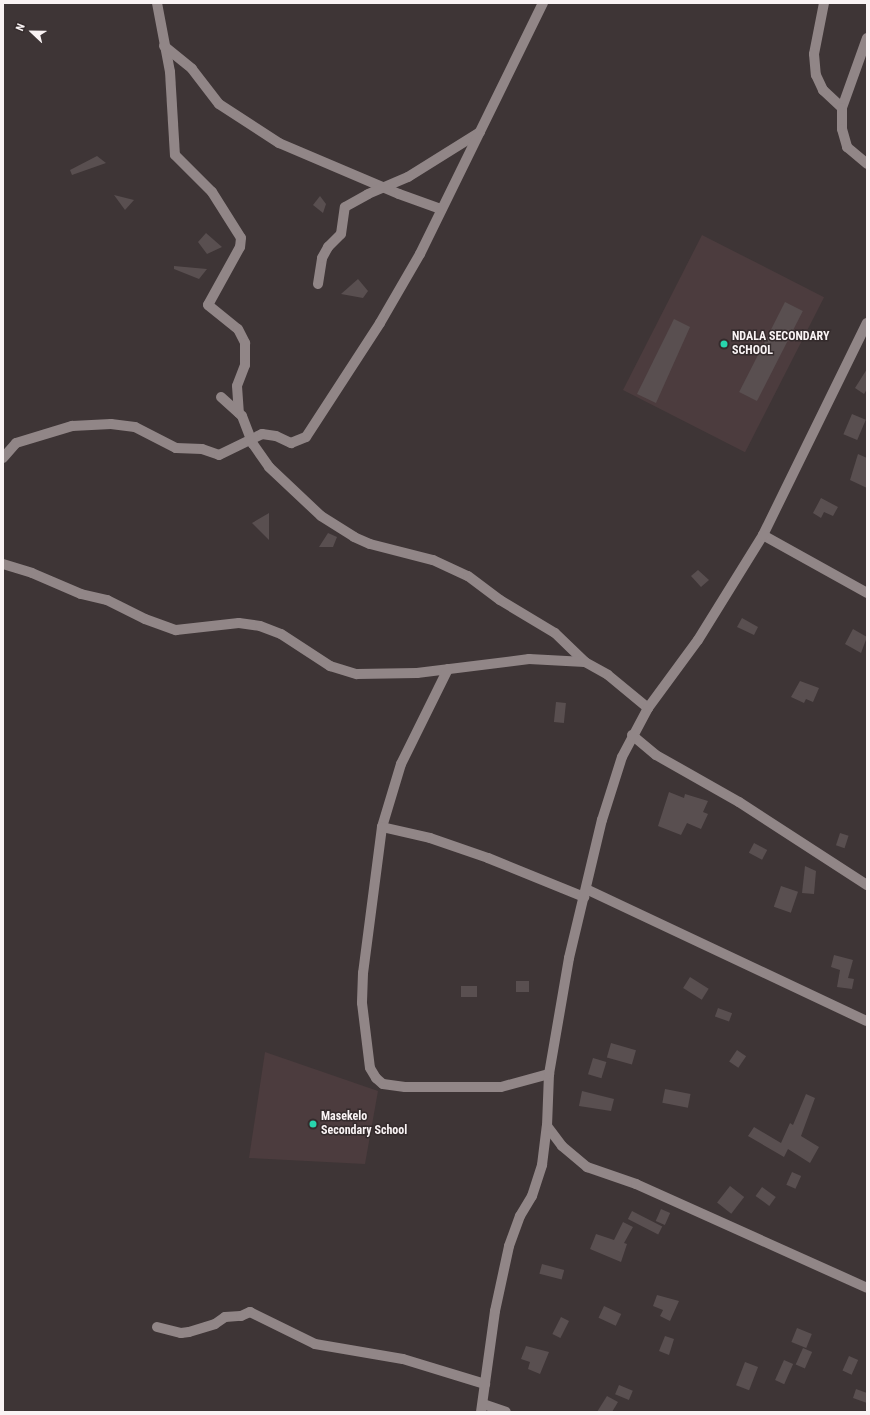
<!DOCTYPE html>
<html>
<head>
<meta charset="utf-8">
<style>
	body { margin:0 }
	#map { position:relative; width:870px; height:1415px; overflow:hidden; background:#3e3536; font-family:"Roboto Condensed",sans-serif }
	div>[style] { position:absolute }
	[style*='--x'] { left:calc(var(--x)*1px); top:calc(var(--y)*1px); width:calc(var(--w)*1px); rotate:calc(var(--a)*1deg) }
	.built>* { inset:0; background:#4c3c3e; transform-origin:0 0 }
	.building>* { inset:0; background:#594f50; transform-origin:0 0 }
	.street>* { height:10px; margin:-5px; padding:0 5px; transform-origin:5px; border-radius:5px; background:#918687 }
	.dots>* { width:11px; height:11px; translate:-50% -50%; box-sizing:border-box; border:2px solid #342b2c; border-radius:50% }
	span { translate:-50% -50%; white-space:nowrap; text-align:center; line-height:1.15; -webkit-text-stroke:3px #342b2c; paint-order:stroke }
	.poi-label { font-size:12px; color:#f9f3f4; font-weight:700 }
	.left { translate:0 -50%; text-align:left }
	.frame { position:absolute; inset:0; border:4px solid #f9f3f4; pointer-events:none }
	.north { position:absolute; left:12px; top:12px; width:40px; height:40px; -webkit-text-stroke:3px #342b2c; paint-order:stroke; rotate:292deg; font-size:11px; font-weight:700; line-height:16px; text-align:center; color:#f9f3f4 }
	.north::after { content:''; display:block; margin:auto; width:14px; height:18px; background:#f9f3f4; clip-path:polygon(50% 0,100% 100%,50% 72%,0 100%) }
</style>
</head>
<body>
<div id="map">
	<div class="built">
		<i style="left:702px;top:235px;width:137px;height:174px;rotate:27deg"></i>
		<i style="clip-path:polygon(265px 1052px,378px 1091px,365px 1164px,249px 1158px)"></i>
	</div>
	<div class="building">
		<i style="clip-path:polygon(97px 156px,106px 163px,72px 175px,70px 170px)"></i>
		<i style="clip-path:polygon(114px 195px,134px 200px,125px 210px)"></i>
		<i style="clip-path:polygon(320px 196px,326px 204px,323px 213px,313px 205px)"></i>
		<i style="clip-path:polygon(206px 233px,222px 247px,207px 254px,198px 242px)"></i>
		<i style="clip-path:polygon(174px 266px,207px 269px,199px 279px,174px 269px)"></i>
		<i style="clip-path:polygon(358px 279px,368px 291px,363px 298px,341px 294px)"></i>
		<i style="left:785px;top:302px;width:20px;height:101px;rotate:27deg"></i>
		<i style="clip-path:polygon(674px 319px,690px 327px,656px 403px,637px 394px)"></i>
		<i style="clip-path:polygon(867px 369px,867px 389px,864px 394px,855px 388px)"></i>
		<i style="left:852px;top:414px;width:15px;height:22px;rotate:23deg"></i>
		<i style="clip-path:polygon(858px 454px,867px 458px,867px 488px,850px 480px)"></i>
		<i style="clip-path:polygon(821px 498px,838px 507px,833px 516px,824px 512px,821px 518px,813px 513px)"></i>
		<i style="clip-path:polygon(269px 513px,269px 540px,252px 523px)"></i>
		<i style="clip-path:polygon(328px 533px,337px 537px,333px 547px,319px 547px)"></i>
		<i style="clip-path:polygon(698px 570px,709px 580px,701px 587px,691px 576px)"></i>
		<i style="clip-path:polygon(742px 618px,758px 627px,754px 635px,737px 627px)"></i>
		<i style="clip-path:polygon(853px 629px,867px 637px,861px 653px,845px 644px)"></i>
		<i style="clip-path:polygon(800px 681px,819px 688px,813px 702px,806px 699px,804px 703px,791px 697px)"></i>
		<i style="left:556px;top:702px;width:10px;height:20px;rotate:6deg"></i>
		<i style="clip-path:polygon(669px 792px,684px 798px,685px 794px,708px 801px,703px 812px,708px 814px,701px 829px,687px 823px,681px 835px,658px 826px)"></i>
		<i style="left:840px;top:833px;width:9px;height:13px;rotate:18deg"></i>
		<i style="left:754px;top:843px;width:15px;height:11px;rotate:28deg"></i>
		<i style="clip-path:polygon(805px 866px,816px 871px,814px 894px,802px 893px)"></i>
		<i style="left:781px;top:886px;width:18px;height:22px;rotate:19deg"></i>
		<i style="clip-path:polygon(834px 955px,853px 960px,848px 978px,854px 979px,852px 989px,837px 987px,840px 970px,831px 967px)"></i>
		<i style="left:690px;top:977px;width:22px;height:13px;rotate:32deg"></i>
		<i style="left:529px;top:981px;width:11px;height:13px;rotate:90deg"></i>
		<i style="left:461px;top:986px;width:16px;height:11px"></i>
		<i style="left:718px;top:1008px;width:15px;height:9px;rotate:20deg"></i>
		<i style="left:611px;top:1043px;width:26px;height:15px;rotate:16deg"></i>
		<i style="left:737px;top:1050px;width:11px;height:14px;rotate:34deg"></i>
		<i style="left:593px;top:1058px;width:14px;height:17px;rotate:17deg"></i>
		<i style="left:665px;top:1089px;width:26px;height:14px;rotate:11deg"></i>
		<i style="clip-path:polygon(582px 1091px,614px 1099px,611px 1111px,579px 1106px)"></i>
		<i style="clip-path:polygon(806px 1094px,815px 1098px,801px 1136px,819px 1147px,810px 1163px,788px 1149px,784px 1157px,748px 1136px,754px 1127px,781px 1143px,790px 1123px,793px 1125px)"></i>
		<i style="left:792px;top:1172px;width:10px;height:14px;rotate:24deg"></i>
		<i style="left:730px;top:1186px;width:18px;height:21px;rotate:38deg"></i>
		<i style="left:762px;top:1187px;width:17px;height:11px;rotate:36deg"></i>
		<i style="left:661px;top:1209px;width:10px;height:13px;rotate:24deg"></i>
		<i style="left:632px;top:1211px;width:34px;height:9px;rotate:27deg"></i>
		<i style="clip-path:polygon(623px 1222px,633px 1227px,624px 1243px,627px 1244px,621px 1262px,590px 1249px,596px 1234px,614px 1240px)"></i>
		<i style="left:542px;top:1264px;width:23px;height:10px;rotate:15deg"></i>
		<i style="clip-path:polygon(657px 1295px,679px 1301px,670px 1321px,660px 1316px,663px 1310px,653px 1306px)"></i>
		<i style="left:604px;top:1306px;width:19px;height:13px;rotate:25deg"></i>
		<i style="left:561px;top:1317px;width:9px;height:19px;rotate:27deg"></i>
		<i style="left:797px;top:1328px;width:16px;height:15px;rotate:22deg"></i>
		<i style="clip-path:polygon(665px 1336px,674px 1339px,669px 1355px,659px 1351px)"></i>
		<i style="clip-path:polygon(526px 1346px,549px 1352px,540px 1374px,528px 1369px,530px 1362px,521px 1359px)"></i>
		<i style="left:803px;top:1348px;width:10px;height:18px;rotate:24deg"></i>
		<i style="left:849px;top:1356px;width:10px;height:16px;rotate:24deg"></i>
		<i style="left:784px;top:1360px;width:10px;height:22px;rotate:24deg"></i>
		<i style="left:745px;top:1362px;width:14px;height:25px;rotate:21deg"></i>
		<i style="left:619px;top:1385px;width:15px;height:10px;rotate:23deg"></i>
		<i style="clip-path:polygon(856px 1389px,867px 1393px,867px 1403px,853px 1398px)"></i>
		<i style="clip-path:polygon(607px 1396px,618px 1402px,612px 1412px,597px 1412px)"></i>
	</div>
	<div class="street">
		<i style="--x:157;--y:3;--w:70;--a:79.3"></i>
		<i style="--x:170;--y:72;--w:83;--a:86.6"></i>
		<i style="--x:175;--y:155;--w:52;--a:45"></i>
		<i style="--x:212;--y:192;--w:54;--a:57.8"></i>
		<i style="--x:241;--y:238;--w:9;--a:96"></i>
		<i style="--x:240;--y:247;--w:66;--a:118.9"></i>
		<i style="--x:208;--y:305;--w:38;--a:39"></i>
		<i style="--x:238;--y:329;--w:16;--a:63"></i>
		<i style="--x:245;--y:343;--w:22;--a:90"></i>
		<i style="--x:245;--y:365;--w:22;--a:111"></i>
		<i style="--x:237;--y:386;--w:27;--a:86"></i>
		<i style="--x:824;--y:3;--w:52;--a:101.1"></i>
		<i style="--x:814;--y:54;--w:21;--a:85"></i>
		<i style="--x:816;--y:75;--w:17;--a:65"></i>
		<i style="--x:823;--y:90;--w:26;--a:43"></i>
		<i style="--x:867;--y:38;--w:74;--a:109.7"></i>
		<i style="--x:842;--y:108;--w:21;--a:90"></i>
		<i style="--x:842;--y:129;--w:19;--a:74"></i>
		<i style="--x:847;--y:147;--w:26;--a:40"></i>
		<i style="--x:164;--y:46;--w:36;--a:39"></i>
		<i style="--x:192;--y:69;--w:44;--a:52.4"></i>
		<i style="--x:219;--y:104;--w:72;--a:33"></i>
		<i style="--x:279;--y:143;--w:130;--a:23"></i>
		<i style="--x:399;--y:194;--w:45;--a:19.7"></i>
		<i style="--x:318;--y:284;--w:26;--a:-81"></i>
		<i style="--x:322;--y:258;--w:13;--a:-61"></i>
		<i style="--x:328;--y:247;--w:18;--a:-45"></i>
		<i style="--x:341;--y:234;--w:27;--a:-82"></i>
		<i style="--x:345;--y:207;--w:26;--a:-29"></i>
		<i style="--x:368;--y:194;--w:43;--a:-23"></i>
		<i style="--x:408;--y:177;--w:85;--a:-32"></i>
		<i style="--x:221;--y:397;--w:28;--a:42"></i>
		<i style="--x:242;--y:416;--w:30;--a:69"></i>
		<i style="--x:253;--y:444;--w:28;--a:55"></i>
		<i style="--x:269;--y:467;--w:71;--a:43.3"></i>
		<i style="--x:321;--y:516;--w:39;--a:32"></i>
		<i style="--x:354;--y:537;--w:17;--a:24"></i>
		<i style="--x:370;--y:544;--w:65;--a:14.3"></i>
		<i style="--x:433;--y:560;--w:38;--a:25"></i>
		<i style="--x:468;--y:576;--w:40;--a:37"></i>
		<i style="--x:500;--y:600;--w:64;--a:31"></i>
		<i style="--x:555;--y:633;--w:42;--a:44"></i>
		<i style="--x:3;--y:458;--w:20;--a:-49"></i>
		<i style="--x:16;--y:443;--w:59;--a:-16.9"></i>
		<i style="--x:72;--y:426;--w:39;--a:-3"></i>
		<i style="--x:111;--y:424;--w:24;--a:7"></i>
		<i style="--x:135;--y:427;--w:46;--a:27.1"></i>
		<i style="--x:176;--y:448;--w:26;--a:2"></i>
		<i style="--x:202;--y:449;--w:18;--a:19"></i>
		<i style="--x:219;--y:455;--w:48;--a:-26"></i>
		<i style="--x:262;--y:434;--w:14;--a:8"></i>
		<i style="--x:276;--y:436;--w:17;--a:25"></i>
		<i style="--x:291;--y:443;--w:16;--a:-22"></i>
		<i style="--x:306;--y:437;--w:136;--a:-57"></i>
		<i style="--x:380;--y:323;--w:80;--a:-59.9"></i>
		<i style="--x:420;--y:254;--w:280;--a:-63.9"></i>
		<i style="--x:763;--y:535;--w:119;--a:29.1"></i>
		<i style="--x:3;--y:564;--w:30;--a:17"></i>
		<i style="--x:32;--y:573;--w:53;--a:23.2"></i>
		<i style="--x:81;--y:594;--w:27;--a:13"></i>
		<i style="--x:107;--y:600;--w:42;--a:26.6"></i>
		<i style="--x:145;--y:619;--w:33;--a:20"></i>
		<i style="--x:176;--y:630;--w:63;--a:-6.3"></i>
		<i style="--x:239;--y:623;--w:21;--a:8"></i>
		<i style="--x:260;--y:626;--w:22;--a:21"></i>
		<i style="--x:281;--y:634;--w:59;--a:33.1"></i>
		<i style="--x:330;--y:666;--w:28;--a:17"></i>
		<i style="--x:357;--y:674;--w:60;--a:-1"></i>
		<i style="--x:417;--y:673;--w:113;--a:-7.1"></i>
		<i style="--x:529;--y:659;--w:56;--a:3.1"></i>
		<i style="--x:585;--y:662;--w:26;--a:29"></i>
		<i style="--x:608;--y:675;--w:52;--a:39.5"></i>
		<i style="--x:448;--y:669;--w:106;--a:116.3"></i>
		<i style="--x:401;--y:764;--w:66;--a:106.8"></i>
		<i style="--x:382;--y:827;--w:147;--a:97.4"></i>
		<i style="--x:363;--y:973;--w:30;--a:92"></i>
		<i style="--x:362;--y:1003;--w:65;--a:83"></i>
		<i style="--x:370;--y:1068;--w:12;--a:59"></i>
		<i style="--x:376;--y:1078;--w:9;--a:41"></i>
		<i style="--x:383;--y:1084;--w:22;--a:8"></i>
		<i style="--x:405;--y:1087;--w:96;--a:0"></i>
		<i style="--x:501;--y:1087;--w:50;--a:-15.2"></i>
		<i style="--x:632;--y:735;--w:31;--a:40"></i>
		<i style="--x:656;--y:755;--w:95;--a:29.5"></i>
		<i style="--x:739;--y:802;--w:153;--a:33"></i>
		<i style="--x:382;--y:827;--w:49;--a:12.9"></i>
		<i style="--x:430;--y:838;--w:61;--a:19"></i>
		<i style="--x:488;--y:858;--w:104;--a:22.1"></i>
		<i style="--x:586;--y:889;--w:310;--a:25.2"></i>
		<i style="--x:547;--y:1126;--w:25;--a:53"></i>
		<i style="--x:562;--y:1146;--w:33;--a:40"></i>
		<i style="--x:587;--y:1167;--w:52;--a:19.1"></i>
		<i style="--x:636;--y:1184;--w:253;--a:24.2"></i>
		<i style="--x:157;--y:1327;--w:25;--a:14"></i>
		<i style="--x:181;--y:1333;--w:8;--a:-7"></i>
		<i style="--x:189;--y:1332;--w:27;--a:-17"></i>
		<i style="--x:215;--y:1324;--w:12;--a:-35"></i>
		<i style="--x:225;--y:1317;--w:16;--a:-4"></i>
		<i style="--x:241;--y:1316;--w:10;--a:-24"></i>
		<i style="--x:250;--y:1312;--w:72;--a:26.2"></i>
		<i style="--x:315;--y:1344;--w:89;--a:9.7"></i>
		<i style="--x:403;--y:1359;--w:86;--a:17"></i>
		<i style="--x:483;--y:1404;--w:24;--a:19"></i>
		<i style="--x:481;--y:1412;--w:102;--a:-82.1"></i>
		<i style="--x:495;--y:1311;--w:66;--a:-77.8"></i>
		<i style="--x:509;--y:1246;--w:32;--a:-70"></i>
		<i style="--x:520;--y:1216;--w:23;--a:-59"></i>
		<i style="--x:532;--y:1196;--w:33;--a:-72"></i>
		<i style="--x:542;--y:1165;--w:39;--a:-83"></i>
		<i style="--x:547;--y:1126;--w:52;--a:-87.8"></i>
		<i style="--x:549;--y:1074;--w:118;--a:-80.2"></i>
		<i style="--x:569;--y:958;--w:142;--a:-76.6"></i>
		<i style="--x:602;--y:820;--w:66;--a:-72.4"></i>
		<i style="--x:622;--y:757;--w:55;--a:-62"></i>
		<i style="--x:648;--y:708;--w:84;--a:-53.7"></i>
		<i style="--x:698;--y:640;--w:123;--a:-58.2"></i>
		<i style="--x:763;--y:535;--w:236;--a:-63.9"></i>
	</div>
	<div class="dots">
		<i style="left:724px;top:344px;background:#28d5ad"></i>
		<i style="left:313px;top:1124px;background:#28d5ad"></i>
	</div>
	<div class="poi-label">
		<span class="left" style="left:732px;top:344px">NDALA SECONDARY<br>SCHOOL</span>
		<span class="left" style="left:321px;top:1124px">Masekelo<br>Secondary School</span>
	</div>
	<div class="frame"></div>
	<div class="north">N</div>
</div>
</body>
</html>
